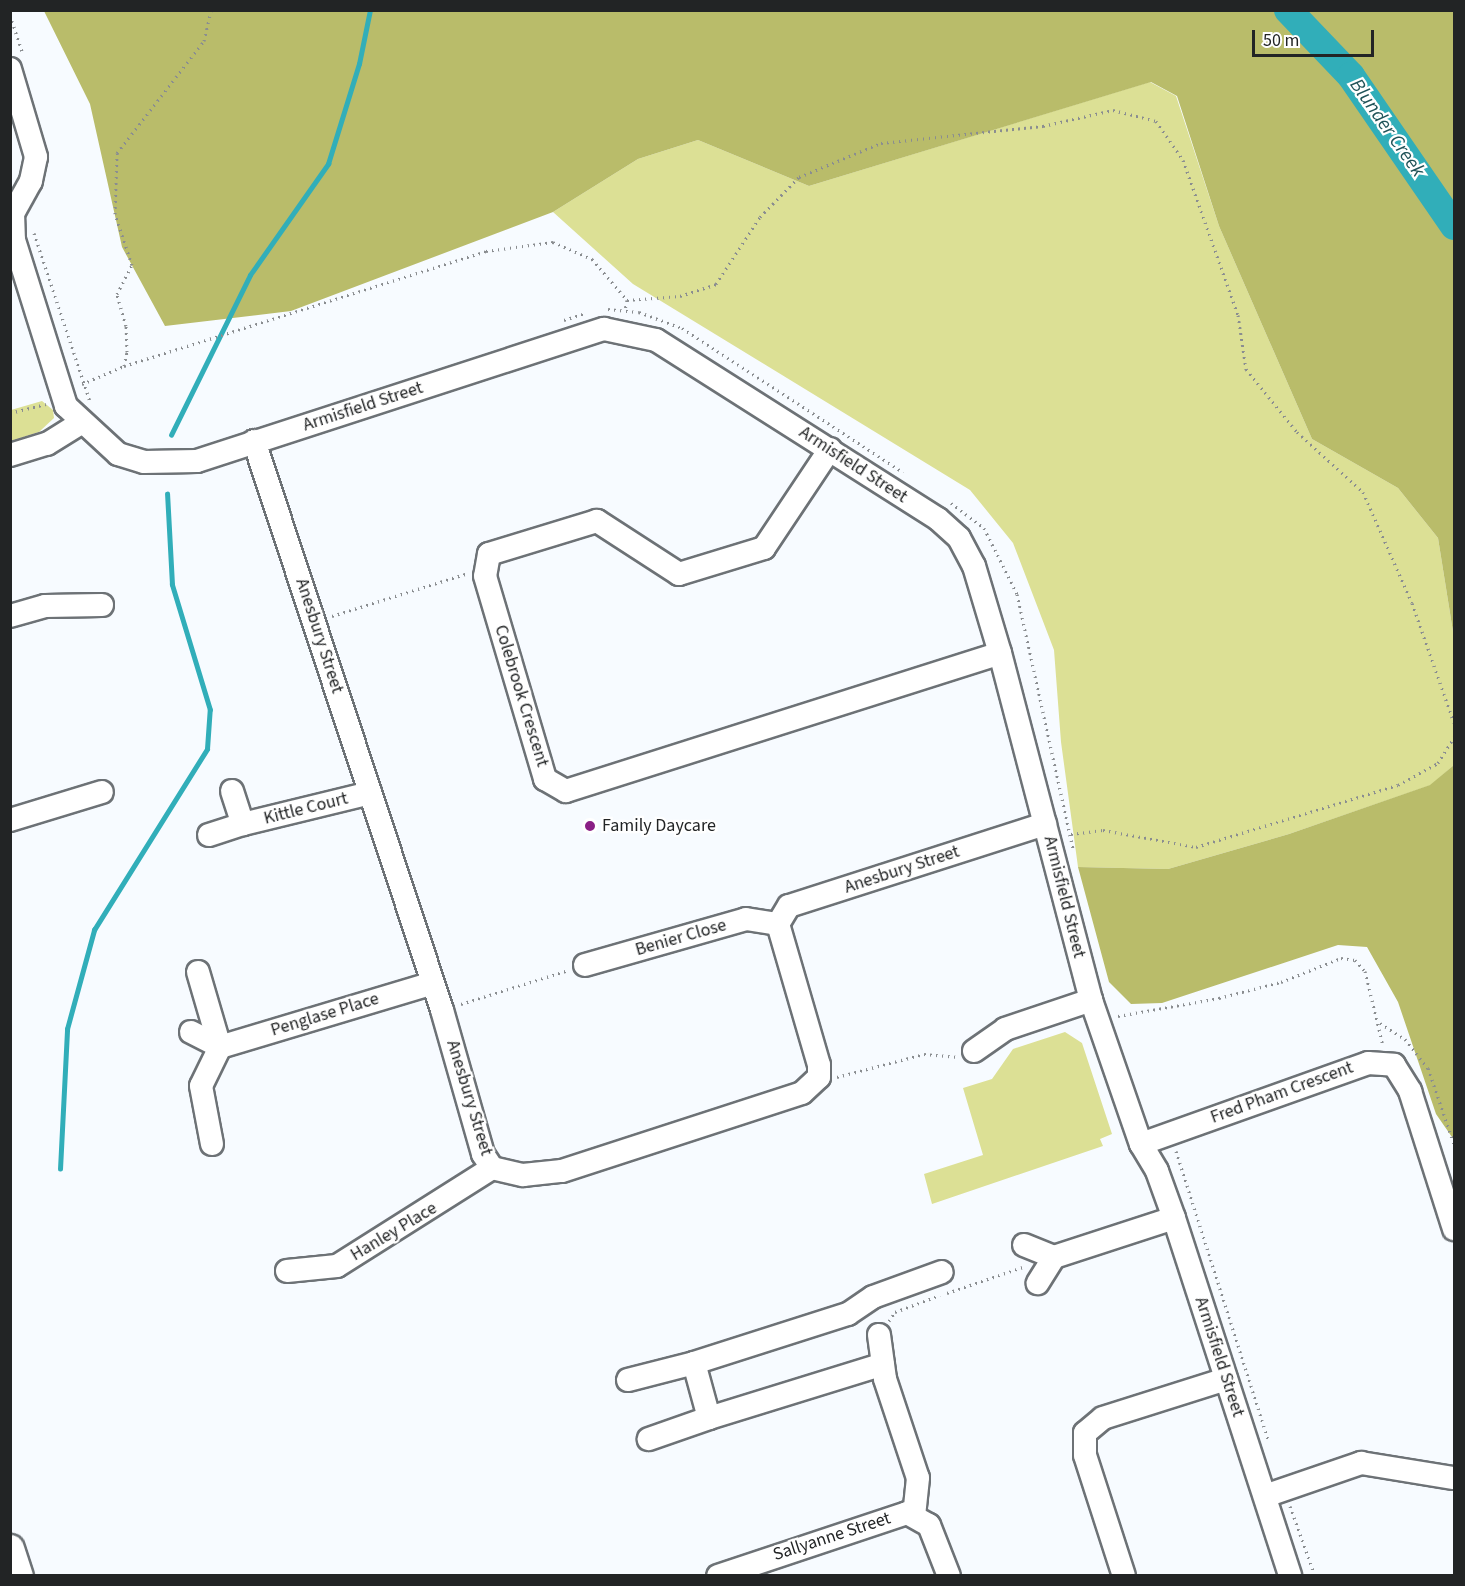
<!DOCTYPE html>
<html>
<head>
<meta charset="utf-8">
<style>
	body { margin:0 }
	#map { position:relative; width:1465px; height:1586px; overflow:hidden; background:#f7fbff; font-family:"Source Sans 3",sans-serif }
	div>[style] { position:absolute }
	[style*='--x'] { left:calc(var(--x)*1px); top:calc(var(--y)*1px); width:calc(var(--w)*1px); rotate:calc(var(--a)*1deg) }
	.green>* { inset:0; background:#dce095 }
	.forest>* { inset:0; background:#b9bc6a }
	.stream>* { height:4.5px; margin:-2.25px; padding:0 2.25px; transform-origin:2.25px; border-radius:2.25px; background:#31aeb9 }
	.river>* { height:28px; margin:-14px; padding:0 14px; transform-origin:14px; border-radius:14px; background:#31aeb9 }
	.path>* { height:3px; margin-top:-1.5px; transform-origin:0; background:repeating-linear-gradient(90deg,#8a8d90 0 1.5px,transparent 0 6px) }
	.roads { filter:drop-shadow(2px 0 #6d7276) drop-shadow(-2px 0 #6d7276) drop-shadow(0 2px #6d7276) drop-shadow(0 -2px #6d7276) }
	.minor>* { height:22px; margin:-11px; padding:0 11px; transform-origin:11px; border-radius:11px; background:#fff }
	.major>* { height:28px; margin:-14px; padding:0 14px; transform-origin:14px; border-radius:14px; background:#fff }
	.dots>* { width:16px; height:16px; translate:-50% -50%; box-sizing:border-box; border:3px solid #fff; border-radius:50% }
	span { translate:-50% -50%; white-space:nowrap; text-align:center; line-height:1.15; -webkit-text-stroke:4.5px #fff; paint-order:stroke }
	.street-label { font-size:18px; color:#222425 }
	.poi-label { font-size:18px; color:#222425 }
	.left { translate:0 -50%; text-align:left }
	.water-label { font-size:20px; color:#205358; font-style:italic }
	.frame { position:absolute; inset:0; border:12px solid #222425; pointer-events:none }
	.scale { position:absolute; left:1252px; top:30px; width:122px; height:27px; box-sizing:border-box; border:3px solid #222425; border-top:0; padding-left:8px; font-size:18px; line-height:21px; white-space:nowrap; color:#222425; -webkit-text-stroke:4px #fff; paint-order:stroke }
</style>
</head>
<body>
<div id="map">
	<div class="green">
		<i style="clip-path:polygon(1150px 82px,1176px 96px,1219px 226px,1312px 439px,1398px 488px,1438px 538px,1454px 638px,1454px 765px,1431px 785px,1289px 834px,1168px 869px,1078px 867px,1061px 742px,1054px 650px,1013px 543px,970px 490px,633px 284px,553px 212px,638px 159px,698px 140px,809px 186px)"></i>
		<i style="clip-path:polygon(42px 401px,53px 410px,54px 418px,39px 432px,11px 441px,11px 410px)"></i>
		<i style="clip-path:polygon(1065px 1032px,1082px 1043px,1112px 1134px,1100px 1139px,1103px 1146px,932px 1204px,924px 1174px,983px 1155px,963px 1088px,992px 1079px,1013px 1049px)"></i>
	</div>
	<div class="forest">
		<i style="clip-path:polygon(44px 11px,1454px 11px,1454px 638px,1438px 538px,1398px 488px,1312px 439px,1219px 226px,1177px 96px,1151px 82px,809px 186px,698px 140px,638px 159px,553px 212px,291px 311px,165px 326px,122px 247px,90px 104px)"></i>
		<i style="clip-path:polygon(1454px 765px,1454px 1140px,1436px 1114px,1398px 1002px,1367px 947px,1338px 945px,1162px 1003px,1131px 1004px,1109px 982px,1078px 867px,1168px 869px,1289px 834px,1430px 785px)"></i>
	</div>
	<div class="stream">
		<i style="--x:171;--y:435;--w:178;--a:-63.7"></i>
		<i style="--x:250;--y:275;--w:136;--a:-54.9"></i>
		<i style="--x:328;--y:164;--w:105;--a:-72.8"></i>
		<i style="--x:359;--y:64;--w:55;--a:-78.5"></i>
		<i style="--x:60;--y:1169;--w:140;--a:-87.1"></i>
		<i style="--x:67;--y:1029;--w:103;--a:-74.7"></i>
		<i style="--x:94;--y:930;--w:213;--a:-58"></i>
		<i style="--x:207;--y:749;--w:39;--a:-86"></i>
		<i style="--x:210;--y:710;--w:131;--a:-106.9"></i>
		<i style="--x:172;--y:585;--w:91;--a:-93.1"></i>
	</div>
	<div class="river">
		<i style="--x:1288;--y:10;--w:91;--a:46.3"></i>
		<i style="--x:1351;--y:76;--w:182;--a:55.5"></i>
	</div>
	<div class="path">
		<i style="--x:10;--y:15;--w:41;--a:71.6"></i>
		<i style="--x:34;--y:233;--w:177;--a:71.6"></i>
		<i style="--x:627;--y:300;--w:53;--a:-4.3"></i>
		<i style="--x:680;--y:296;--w:38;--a:-18"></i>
		<i style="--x:716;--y:284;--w:80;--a:-56.7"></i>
		<i style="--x:760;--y:217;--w:56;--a:-45.7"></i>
		<i style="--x:799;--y:177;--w:89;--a:-22.5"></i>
		<i style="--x:881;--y:143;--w:163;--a:-6"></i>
		<i style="--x:1043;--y:126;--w:72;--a:-12.9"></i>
		<i style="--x:1113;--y:110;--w:44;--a:14.3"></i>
		<i style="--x:1156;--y:121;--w:47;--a:55.3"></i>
		<i style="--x:1183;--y:160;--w:164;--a:70.5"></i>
		<i style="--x:1238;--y:315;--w:55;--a:81.6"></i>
		<i style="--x:1246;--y:369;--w:81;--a:51"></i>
		<i style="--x:1297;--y:432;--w:89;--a:42.3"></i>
		<i style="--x:1363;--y:492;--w:121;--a:66.2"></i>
		<i style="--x:1412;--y:603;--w:127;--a:70.7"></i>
		<i style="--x:608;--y:309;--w:31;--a:6"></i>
		<i style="--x:639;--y:312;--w:46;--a:20.4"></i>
		<i style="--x:682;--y:328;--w:264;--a:33.1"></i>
		<i style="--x:564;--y:320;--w:23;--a:-18"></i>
		<i style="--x:124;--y:366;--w:380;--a:-17.6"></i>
		<i style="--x:486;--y:251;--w:68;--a:-7.7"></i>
		<i style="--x:553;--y:242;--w:43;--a:23.6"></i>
		<i style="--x:592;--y:259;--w:54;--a:49.5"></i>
		<i style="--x:627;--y:300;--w:10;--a:101"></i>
		<i style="--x:82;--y:384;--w:46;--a:-23.2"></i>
		<i style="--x:124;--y:366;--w:14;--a:-78"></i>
		<i style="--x:127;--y:352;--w:26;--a:-92"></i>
		<i style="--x:126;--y:326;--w:33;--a:-106"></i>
		<i style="--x:117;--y:294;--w:33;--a:-63"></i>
		<i style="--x:132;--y:265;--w:54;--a:-108.4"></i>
		<i style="--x:115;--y:214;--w:61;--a:-88.1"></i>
		<i style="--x:117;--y:153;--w:142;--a:-52.2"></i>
		<i style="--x:204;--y:41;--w:32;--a:-77"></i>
		<i style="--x:10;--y:413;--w:37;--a:-14"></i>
		<i style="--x:951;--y:503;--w:41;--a:37.1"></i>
		<i style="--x:984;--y:528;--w:74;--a:63.4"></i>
		<i style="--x:1017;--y:594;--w:261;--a:77.6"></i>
		<i style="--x:332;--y:616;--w:143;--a:-17.5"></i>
		<i style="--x:1071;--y:834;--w:32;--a:-7"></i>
		<i style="--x:1103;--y:830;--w:95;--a:10.4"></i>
		<i style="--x:1196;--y:847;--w:211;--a:-17.1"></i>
		<i style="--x:1398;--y:785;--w:46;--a:-28.8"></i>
		<i style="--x:1438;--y:763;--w:31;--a:-58"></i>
		<i style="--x:461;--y:1004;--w:113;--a:-17.5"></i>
		<i style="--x:1118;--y:1016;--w:103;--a:-10.1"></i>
		<i style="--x:1219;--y:998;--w:64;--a:-14.5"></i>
		<i style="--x:1281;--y:982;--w:65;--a:-21.8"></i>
		<i style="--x:1341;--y:958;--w:14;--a:8"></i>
		<i style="--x:1355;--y:960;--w:15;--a:48"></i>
		<i style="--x:1365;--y:971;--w:77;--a:76.5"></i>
		<i style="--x:1380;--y:1023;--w:30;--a:33"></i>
		<i style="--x:1405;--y:1039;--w:37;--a:52"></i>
		<i style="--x:1428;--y:1068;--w:80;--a:71.1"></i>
		<i style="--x:837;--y:1077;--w:90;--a:-14.8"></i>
		<i style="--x:924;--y:1054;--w:34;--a:5"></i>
		<i style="--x:1176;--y:1151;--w:303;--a:72.3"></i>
		<i style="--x:947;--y:1293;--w:83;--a:-18.9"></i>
		<i style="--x:889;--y:1321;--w:11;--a:-56"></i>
		<i style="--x:895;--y:1312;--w:48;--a:-20.7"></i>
		<i style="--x:1290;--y:1506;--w:74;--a:70.3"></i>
	</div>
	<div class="roads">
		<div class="minor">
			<i style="--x:10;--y:69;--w:92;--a:73.5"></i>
			<i style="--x:36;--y:157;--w:25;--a:102"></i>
			<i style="--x:31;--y:181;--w:37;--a:119"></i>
			<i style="--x:13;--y:213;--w:27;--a:88"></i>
			<i style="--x:14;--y:240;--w:174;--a:72.6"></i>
			<i style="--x:66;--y:406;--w:71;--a:42.7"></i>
			<i style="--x:118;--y:454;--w:27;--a:17"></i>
			<i style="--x:144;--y:462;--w:53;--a:-1.1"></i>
			<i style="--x:197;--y:461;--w:428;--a:-18"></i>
			<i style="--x:604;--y:329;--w:53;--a:11.9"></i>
			<i style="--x:656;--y:340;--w:334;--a:32.4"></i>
			<i style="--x:938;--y:519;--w:28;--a:42"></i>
			<i style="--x:959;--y:538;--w:32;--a:62"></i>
			<i style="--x:974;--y:566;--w:91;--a:73.4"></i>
			<i style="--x:1000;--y:653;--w:359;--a:75.3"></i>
			<i style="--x:1091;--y:1000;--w:152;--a:70.9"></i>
			<i style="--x:1141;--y:1144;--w:31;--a:59"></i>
			<i style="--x:1157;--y:1171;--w:50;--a:70.1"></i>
			<i style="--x:1174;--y:1218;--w:376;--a:72"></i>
			<i style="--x:254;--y:441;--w:599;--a:71.72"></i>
			<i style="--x:442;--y:1010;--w:150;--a:74.1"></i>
			<i style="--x:483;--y:1154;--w:17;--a:57"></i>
			<i style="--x:492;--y:1168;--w:32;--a:13"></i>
			<i style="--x:523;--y:1175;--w:39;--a:-6"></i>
			<i style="--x:562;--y:1171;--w:252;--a:-18"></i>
			<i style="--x:802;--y:1093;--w:23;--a:-43"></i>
			<i style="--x:819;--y:1077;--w:12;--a:-90"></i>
			<i style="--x:819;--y:1065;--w:147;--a:-106.2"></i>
			<i style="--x:778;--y:924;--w:21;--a:-59"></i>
			<i style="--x:789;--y:906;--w:269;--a:-17.8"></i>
			<i style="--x:830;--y:449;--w:119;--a:123.7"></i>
			<i style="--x:764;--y:548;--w:89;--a:163"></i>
			<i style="--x:679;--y:574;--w:98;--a:-147.1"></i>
			<i style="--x:597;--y:521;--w:113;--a:163"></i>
			<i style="--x:489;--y:554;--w:22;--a:100"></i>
			<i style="--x:485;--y:576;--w:212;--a:73.5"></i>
			<i style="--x:545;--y:779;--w:24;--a:30"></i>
			<i style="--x:566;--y:791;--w:455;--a:-17.6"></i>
			<i style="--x:10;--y:455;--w:39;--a:-17"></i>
			<i style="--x:47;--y:444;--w:39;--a:-32"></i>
			<i style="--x:10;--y:616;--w:36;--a:-16"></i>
			<i style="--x:45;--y:606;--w:57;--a:-1"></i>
			<i style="--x:232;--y:791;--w:35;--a:72"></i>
			<i style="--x:243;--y:824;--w:131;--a:-13.7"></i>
			<i style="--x:10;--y:820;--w:96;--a:-16.9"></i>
			<i style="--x:209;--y:835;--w:36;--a:-18"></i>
			<i style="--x:585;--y:965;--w:167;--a:-15.9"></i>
			<i style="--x:746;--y:919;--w:32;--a:9"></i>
			<i style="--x:198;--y:972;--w:78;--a:73.7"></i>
			<i style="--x:220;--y:1047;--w:43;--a:116"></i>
			<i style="--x:201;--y:1086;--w:59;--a:79.3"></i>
			<i style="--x:191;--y:1032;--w:33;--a:27"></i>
			<i style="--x:220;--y:1047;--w:219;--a:-16.7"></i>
			<i style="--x:974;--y:1051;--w:38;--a:-35"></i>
			<i style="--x:1005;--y:1029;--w:91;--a:-18.6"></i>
			<i style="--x:1141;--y:1144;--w:241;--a:-19.6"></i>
			<i style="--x:1368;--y:1063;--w:26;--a:4"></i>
			<i style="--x:1394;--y:1065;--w:31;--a:58"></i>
			<i style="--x:1410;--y:1091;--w:145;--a:72.3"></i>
			<i style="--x:1024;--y:1245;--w:32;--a:22"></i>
			<i style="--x:1054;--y:1257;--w:31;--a:122"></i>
			<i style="--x:1054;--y:1257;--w:126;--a:-18"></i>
			<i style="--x:287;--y:1271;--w:50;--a:-5.7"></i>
			<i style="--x:337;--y:1266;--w:183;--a:-32.3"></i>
			<i style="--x:879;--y:1335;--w:44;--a:82.2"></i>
			<i style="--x:885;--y:1379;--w:104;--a:71.6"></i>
			<i style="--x:918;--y:1478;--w:36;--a:96"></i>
			<i style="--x:694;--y:1363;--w:162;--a:-17.7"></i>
			<i style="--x:848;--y:1314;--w:30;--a:-34"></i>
			<i style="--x:873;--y:1297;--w:73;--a:-19.9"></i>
			<i style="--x:628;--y:1380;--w:68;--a:-14.4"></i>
			<i style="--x:694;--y:1363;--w:57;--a:74.7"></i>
			<i style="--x:709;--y:1418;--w:64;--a:160.7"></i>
			<i style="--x:709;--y:1418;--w:182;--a:-17.2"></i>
			<i style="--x:1265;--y:1496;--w:102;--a:-19"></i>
			<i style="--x:1361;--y:1463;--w:94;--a:9.2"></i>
			<i style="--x:718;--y:1576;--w:199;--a:-18.4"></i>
			<i style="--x:907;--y:1513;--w:25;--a:29"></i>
			<i style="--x:929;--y:1525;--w:55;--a:68.6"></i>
			<i style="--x:1124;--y:1576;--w:127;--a:-107.9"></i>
			<i style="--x:1085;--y:1455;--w:22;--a:-90"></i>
			<i style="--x:1085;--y:1433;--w:23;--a:-40"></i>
			<i style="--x:1103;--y:1418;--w:129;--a:-17.6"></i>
		</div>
		<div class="major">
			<i style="--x:10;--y:1549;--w:28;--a:72"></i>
		</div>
	</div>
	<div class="dots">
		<i style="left:590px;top:826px;background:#8a1f85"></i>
	</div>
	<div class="street-label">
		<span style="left:363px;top:407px;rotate:-18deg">Armisfield Street</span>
		<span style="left:853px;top:465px;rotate:33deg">Armisfield Street</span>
		<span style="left:319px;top:636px;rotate:72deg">Anesbury Street</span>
		<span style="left:521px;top:696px;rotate:73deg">Colebrook Crescent</span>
		<span style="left:306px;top:809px;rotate:-14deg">Kittle Court</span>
		<span style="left:902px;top:870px;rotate:-18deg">Anesbury Street</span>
		<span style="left:1064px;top:897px;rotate:76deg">Armisfield Street</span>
		<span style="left:681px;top:938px;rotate:-16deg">Benier Close</span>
		<span style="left:325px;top:1015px;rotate:-17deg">Penglase Place</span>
		<span style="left:1282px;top:1093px;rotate:-20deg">Fred Pham Crescent</span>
		<span style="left:469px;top:1098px;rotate:73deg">Anesbury Street</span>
		<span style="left:394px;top:1232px;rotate:-31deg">Hanley Place</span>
		<span style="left:1219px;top:1357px;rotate:72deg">Armisfield Street</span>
		<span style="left:832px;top:1537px;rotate:-18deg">Sallyanne Street</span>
	</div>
	<div class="poi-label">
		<span class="left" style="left:602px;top:826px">Family Daycare</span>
	</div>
	<div class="water-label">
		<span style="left:1387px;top:128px;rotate:55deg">Blunder Creek</span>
	</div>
	<div class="frame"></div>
	<div class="scale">50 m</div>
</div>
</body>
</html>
